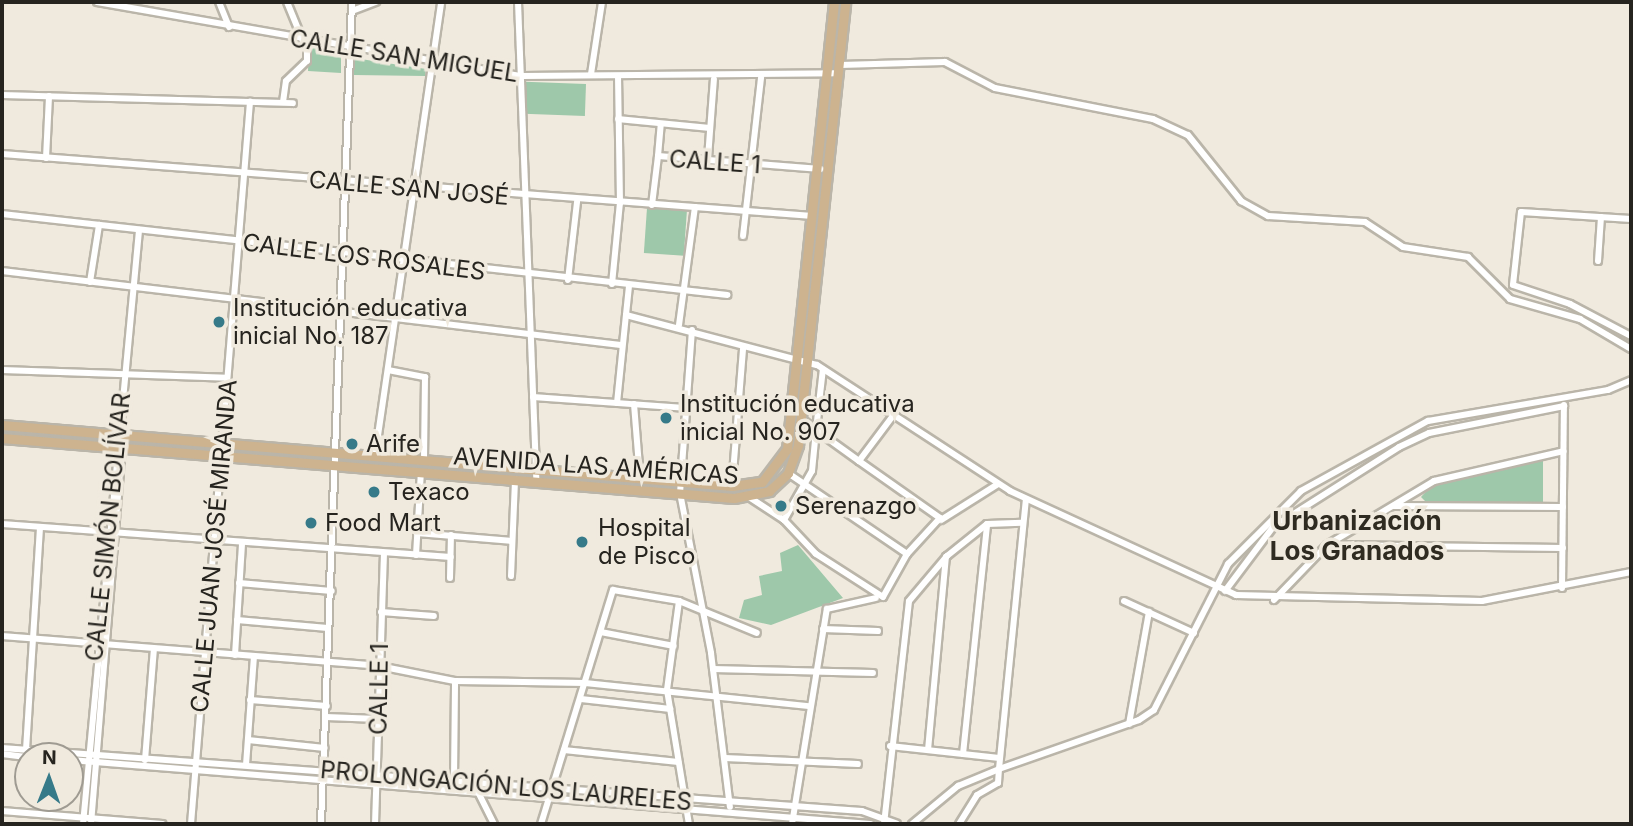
<!DOCTYPE html>
<html>
<head>
<meta charset="utf-8">
<style>
	body { margin:0 }
	#map { position:relative; width:1633px; height:826px; overflow:hidden; background:#f0eade; font-family:Inter,sans-serif }
	div>[style] { position:absolute }
	[style*='--x'] { left:calc(var(--x)*1px); top:calc(var(--y)*1px); width:calc(var(--w)*1px); rotate:calc(var(--a)*1deg) }
	.green>* { inset:0; background:#9ec8aa; transform-origin:0 0 }
	.roads { filter:drop-shadow(2px 0 #bab5a9) drop-shadow(-2px 0 #bab5a9) drop-shadow(0 2px #bab5a9) drop-shadow(0 -2px #bab5a9) }
	.street>* { height:6px; margin:-3px; padding:0 3px; transform-origin:3px; border-radius:3px; background:#fff }
	.primary>* { height:9px; margin:-4.5px; padding:0 4.5px; transform-origin:4.5px; border-radius:4.5px; background:#cdb38f }
	.dots>* { width:19px; height:19px; translate:-50% -50%; box-sizing:border-box; border:4px solid #f0eade; border-radius:50% }
	span { translate:-50% -50%; white-space:nowrap; text-align:center; line-height:1.15; -webkit-text-stroke:7px #f0eade; paint-order:stroke }
	.street-label { font-size:24px; color:#26241f }
	.poi-label { font-size:24px; color:#26241f }
	.left { translate:0 -50%; text-align:left }
	.neighbourhood-label { font-size:26px; color:#2f2b21; font-weight:700 }
	.frame { position:absolute; inset:0; border:4px solid #26241f; pointer-events:none }
	.north { position:absolute; left:14px; top:742px; width:70px; height:70px; box-sizing:border-box; background:#f0eade; border:2px solid #9f9b92; border-radius:50%; rotate:1deg; font-size:19px; font-weight:700; line-height:28px; text-align:center; color:#26241f }
	.north::after { content:''; display:block; margin:auto; width:24px; height:32px; background:#367a89; clip-path:polygon(50% 0,100% 100%,50% 72%,0 100%) }
</style>
</head>
<body>
<div id="map">
	<div class="green">
		<i style="clip-path:polygon(309px 46px,341px 51px,341px 73px,308px 71px)"></i>
		<i style="clip-path:polygon(354px 58px,426px 69px,425px 76px,354px 75px)"></i>
		<i style="left:586px;top:84px;width:32px;height:61px;rotate:92deg"></i>
		<i style="left:647px;top:208px;width:40px;height:45px;rotate:4deg"></i>
		<i style="clip-path:polygon(1543px 459px,1543px 504px,1427px 503px,1421px 497px,1432px 485px)"></i>
		<i style="clip-path:polygon(798px 545px,843px 598px,771px 625px,739px 618px,744px 600px,762px 595px,759px 576px,782px 571px,780px 553px)"></i>
	</div>
	<div class="roads">
		<div class="street">
			<i style="--x:97;--y:2;--w:431;--a:9.9"></i>
			<i style="--x:522;--y:76;--w:317;--a:-0.5"></i>
			<i style="--x:219;--y:2;--w:27;--a:68"></i>
			<i style="--x:287;--y:2;--w:42;--a:67.7"></i>
			<i style="--x:518;--y:2;--w:479;--a:87.8"></i>
			<i style="--x:352;--y:11;--w:26;--a:-21"></i>
			<i style="--x:840;--y:65;--w:105;--a:-1.6"></i>
			<i style="--x:945;--y:62;--w:56;--a:27.5"></i>
			<i style="--x:995;--y:88;--w:161;--a:11.1"></i>
			<i style="--x:1153;--y:119;--w:38;--a:25"></i>
			<i style="--x:1188;--y:135;--w:85;--a:51.2"></i>
			<i style="--x:1241;--y:201;--w:31;--a:29"></i>
			<i style="--x:1268;--y:216;--w:97;--a:3.5"></i>
			<i style="--x:1365;--y:222;--w:45;--a:33.3"></i>
			<i style="--x:1403;--y:247;--w:66;--a:8.7"></i>
			<i style="--x:1468;--y:257;--w:59;--a:45"></i>
			<i style="--x:1510;--y:299;--w:73;--a:15.9"></i>
			<i style="--x:1580;--y:319;--w:59;--a:30.5"></i>
			<i style="--x:591;--y:74;--w:73;--a:-81.3"></i>
			<i style="--x:2;--y:95;--w:291;--a:1.6"></i>
			<i style="--x:283;--y:102;--w:21;--a:-82"></i>
			<i style="--x:286;--y:81;--w:29;--a:-44"></i>
			<i style="--x:307;--y:61;--w:19;--a:-90"></i>
			<i style="--x:618;--y:119;--w:92;--a:5.6"></i>
			<i style="--x:2;--y:154;--w:813;--a:4.37"></i>
			<i style="--x:658;--y:156;--w:32;--a:-85"></i>
			<i style="--x:46;--y:158;--w:62;--a:-87.2"></i>
			<i style="--x:708;--y:158;--w:79;--a:-85.7"></i>
			<i style="--x:652;--y:205;--w:49;--a:-83"></i>
			<i style="--x:658;--y:156;--w:163;--a:4.6"></i>
			<i style="--x:2;--y:214;--w:730;--a:6.37"></i>
			<i style="--x:1631;--y:219;--w:110;--a:-176.4"></i>
			<i style="--x:1521;--y:212;--w:73;--a:96.3"></i>
			<i style="--x:1513;--y:285;--w:60;--a:18.4"></i>
			<i style="--x:1570;--y:304;--w:69;--a:27.7"></i>
			<i style="--x:743;--y:236;--w:160;--a:-83.5"></i>
			<i style="--x:1598;--y:261;--w:44;--a:-86.1"></i>
			<i style="--x:2;--y:271;--w:623;--a:6.82"></i>
			<i style="--x:568;--y:280;--w:79;--a:-83.4"></i>
			<i style="--x:90;--y:282;--w:58;--a:-81"></i>
			<i style="--x:612;--y:284;--w:81;--a:-84.4"></i>
			<i style="--x:620;--y:203;--w:126;--a:-90.9"></i>
			<i style="--x:629;--y:286;--w:29;--a:96"></i>
			<i style="--x:626;--y:315;--w:197;--a:14.7"></i>
			<i style="--x:817;--y:365;--w:230;--a:33.1"></i>
			<i style="--x:1010;--y:491;--w:249;--a:24.7"></i>
			<i style="--x:1236;--y:595;--w:246;--a:1.4"></i>
			<i style="--x:1482;--y:601;--w:152;--a:-11"></i>
			<i style="--x:679;--y:325;--w:119;--a:-82.3"></i>
			<i style="--x:692;--y:330;--w:163;--a:94.2"></i>
			<i style="--x:680;--y:493;--w:163;--a:79"></i>
			<i style="--x:711;--y:653;--w:155;--a:83"></i>
			<i style="--x:2;--y:370;--w:225;--a:2"></i>
			<i style="--x:388;--y:370;--w:38;--a:11"></i>
			<i style="--x:425;--y:377;--w:83;--a:90.7"></i>
			<i style="--x:533;--y:397;--w:152;--a:4.1"></i>
			<i style="--x:617;--y:403;--w:88;--a:-84.2"></i>
			<i style="--x:634;--y:404;--w:74;--a:85.4"></i>
			<i style="--x:802;--y:419;--w:18;--a:38"></i>
			<i style="--x:816;--y:430;--w:53;--a:35.8"></i>
			<i style="--x:859;--y:461;--w:99;--a:35.1"></i>
			<i style="--x:940;--y:518;--w:49;--a:132.5"></i>
			<i style="--x:907;--y:554;--w:49;--a:119.2"></i>
			<i style="--x:883;--y:597;--w:80;--a:-147.3"></i>
			<i style="--x:816;--y:554;--w:47;--a:-133.3"></i>
			<i style="--x:784;--y:520;--w:56;--a:-60.3"></i>
			<i style="--x:812;--y:471;--w:41;--a:-84.4"></i>
			<i style="--x:816;--y:430;--w:61;--a:-83.5"></i>
			<i style="--x:375;--y:456;--w:459;--a:-81.7"></i>
			<i style="--x:859;--y:461;--w:55;--a:-53.1"></i>
			<i style="--x:788;--y:473;--w:144;--a:34.2"></i>
			<i style="--x:732;--y:486;--w:138;--a:-85.4"></i>
			<i style="--x:749;--y:497;--w:42;--a:33.3"></i>
			<i style="--x:1394;--y:506;--w:169;--a:0.3"></i>
			<i style="--x:941;--y:520;--w:67;--a:-32.3"></i>
			<i style="--x:2;--y:524;--w:450;--a:4.2"></i>
			<i style="--x:417;--y:533;--w:95;--a:4.8"></i>
			<i style="--x:1327;--y:545;--w:236;--a:0.7"></i>
			<i style="--x:416;--y:555;--w:83;--a:-86.6"></i>
			<i style="--x:511;--y:576;--w:97;--a:-87.6"></i>
			<i style="--x:450;--y:578;--w:43;--a:-88.7"></i>
			<i style="--x:239;--y:583;--w:93;--a:4.9"></i>
			<i style="--x:1562;--y:588;--w:183;--a:-89.4"></i>
			<i style="--x:1225;--y:591;--w:80;--a:-53.1"></i>
			<i style="--x:1273;--y:527;--w:149;--a:-32.4"></i>
			<i style="--x:1399;--y:447;--w:33;--a:-25"></i>
			<i style="--x:1429;--y:433;--w:138;--a:-11.3"></i>
			<i style="--x:1274;--y:600;--w:76;--a:-46.1"></i>
			<i style="--x:1327;--y:545;--w:125;--a:-30.9"></i>
			<i style="--x:1434;--y:481;--w:133;--a:-13"></i>
			<i style="--x:679;--y:601;--w:90;--a:97.7"></i>
			<i style="--x:667;--y:690;--w:136;--a:80.7"></i>
			<i style="--x:1124;--y:601;--w:77;--a:24.6"></i>
			<i style="--x:381;--y:612;--w:53;--a:4.3"></i>
			<i style="--x:237;--y:620;--w:91;--a:5"></i>
			<i style="--x:823;--y:629;--w:55;--a:2.1"></i>
			<i style="--x:601;--y:632;--w:74;--a:10.9"></i>
			<i style="--x:2;--y:636;--w:378;--a:4.5"></i>
			<i style="--x:379;--y:666;--w:77;--a:11.2"></i>
			<i style="--x:455;--y:681;--w:130;--a:0.9"></i>
			<i style="--x:585;--y:683;--w:225;--a:5.9"></i>
			<i style="--x:235;--y:655;--w:112;--a:-86.4"></i>
			<i style="--x:713;--y:669;--w:160;--a:1.4"></i>
			<i style="--x:581;--y:699;--w:90;--a:6.4"></i>
			<i style="--x:250;--y:700;--w:77;--a:4.5"></i>
			<i style="--x:326;--y:717;--w:52;--a:2.2"></i>
			<i style="--x:1129;--y:724;--w:114;--a:-79.9"></i>
			<i style="--x:248;--y:740;--w:77;--a:5.9"></i>
			<i style="--x:890;--y:746;--w:110;--a:6.3"></i>
			<i style="--x:2;--y:748;--w:862;--a:4.19"></i>
			<i style="--x:862;--y:811;--w:37;--a:20"></i>
			<i style="--x:26;--y:750;--w:223;--a:-86.4"></i>
			<i style="--x:564;--y:750;--w:115;--a:6"></i>
			<i style="--x:928;--y:750;--w:194;--a:-84.7"></i>
			<i style="--x:2;--y:754;--w:26;--a:7"></i>
			<i style="--x:963;--y:754;--w:231;--a:-84"></i>
			<i style="--x:725;--y:758;--w:133;--a:2.6"></i>
			<i style="--x:70;--y:760;--w:803;--a:4.57"></i>
			<i style="--x:145;--y:760;--w:111;--a:-85.4"></i>
			<i style="--x:246;--y:765;--w:108;--a:-85.8"></i>
			<i style="--x:454;--y:780;--w:99;--a:-89.4"></i>
			<i style="--x:476;--y:788;--w:40;--a:63.4"></i>
			<i style="--x:2;--y:811;--w:161;--a:4.6"></i>
			<i style="--x:83;--y:824;--w:597;--a:-84.61"></i>
			<i style="--x:91;--y:824;--w:390;--a:-85.3"></i>
			<i style="--x:191;--y:824;--w:725;--a:-85.33"></i>
			<i style="--x:321;--y:824;--w:823;--a:-87.84"></i>
			<i style="--x:375;--y:824;--w:271;--a:-88.1"></i>
			<i style="--x:541;--y:824;--w:245;--a:-72.9"></i>
			<i style="--x:613;--y:590;--w:67;--a:9.5"></i>
			<i style="--x:679;--y:601;--w:84;--a:22.3"></i>
			<i style="--x:792;--y:824;--w:218;--a:-80.8"></i>
			<i style="--x:827;--y:609;--w:50;--a:-12.7"></i>
			<i style="--x:884;--y:824;--w:224;--a:-83.6"></i>
			<i style="--x:909;--y:601;--w:59;--a:-49.8"></i>
			<i style="--x:947;--y:556;--w:51;--a:-38.7"></i>
			<i style="--x:987;--y:524;--w:35;--a:-2"></i>
			<i style="--x:912;--y:824;--w:60;--a:-39.6"></i>
			<i style="--x:958;--y:786;--w:44;--a:-22.5"></i>
			<i style="--x:999;--y:769;--w:270;--a:-84.3"></i>
			<i style="--x:959;--y:824;--w:34;--a:-58"></i>
			<i style="--x:977;--y:795;--w:24;--a:-30"></i>
			<i style="--x:998;--y:783;--w:14;--a:-86"></i>
			<i style="--x:999;--y:769;--w:148;--a:-19.3"></i>
			<i style="--x:1139;--y:720;--w:18;--a:-34"></i>
			<i style="--x:1154;--y:710;--w:164;--a:-63.1"></i>
			<i style="--x:1228;--y:564;--w:103;--a:-45"></i>
			<i style="--x:1301;--y:491;--w:145;--a:-28.9"></i>
			<i style="--x:1428;--y:421;--w:183;--a:-9.8"></i>
			<i style="--x:1608;--y:390;--w:25;--a:-23"></i>
		</div>
		<div class="primary">
			<i style="--x:2;--y:425;--w:733;--a:4.78"></i>
			<i style="--x:732;--y:486;--w:30;--a:-8"></i>
			<i style="--x:762;--y:482;--w:41;--a:-52.9"></i>
			<i style="--x:787;--y:449;--w:449;--a:-84"></i>
			<i style="--x:2;--y:438;--w:734;--a:4.69"></i>
			<i style="--x:734;--y:498;--w:36;--a:-11"></i>
			<i style="--x:769;--y:491;--w:26;--a:-43"></i>
			<i style="--x:788;--y:473;--w:30;--a:-70"></i>
			<i style="--x:798;--y:445;--w:445;--a:-83.9"></i>
		</div>
	</div>
	<div class="dots">
		<i style="left:219px;top:322px;background:#367a89"></i>
		<i style="left:666px;top:418px;background:#367a89"></i>
		<i style="left:352px;top:444px;background:#367a89"></i>
		<i style="left:374px;top:492px;background:#367a89"></i>
		<i style="left:781px;top:506px;background:#367a89"></i>
		<i style="left:311px;top:523px;background:#367a89"></i>
		<i style="left:582px;top:542px;background:#367a89"></i>
	</div>
	<div class="street-label">
		<span style="left:404px;top:56px;rotate:9deg">CALLE SAN MIGUEL</span>
		<span style="left:715px;top:162px;rotate:4deg">CALLE 1</span>
		<span style="left:409px;top:188px;rotate:5deg">CALLE SAN JOSÉ</span>
		<span style="left:364px;top:257px;rotate:7deg">CALLE LOS ROSALES</span>
		<span style="left:596px;top:466px;rotate:4deg">AVENIDA LAS AMÉRICAS</span>
		<span style="left:108px;top:527px;rotate:-84deg">CALLE SIMÓN BOLÍVAR</span>
		<span style="left:214px;top:546px;rotate:-85deg">CALLE JUAN JOSÉ MIRANDA</span>
		<span style="left:379px;top:689px;rotate:-89deg">CALLE 1</span>
		<span style="left:506px;top:786px;rotate:5deg">PROLONGACIÓN LOS LAURELES</span>
	</div>
	<div class="poi-label">
		<span class="left" style="left:233px;top:322px">Institución educativa<br>inicial No. 187</span>
		<span class="left" style="left:680px;top:418px">Institución educativa<br>inicial No. 907</span>
		<span class="left" style="left:366px;top:444px">Arife</span>
		<span class="left" style="left:388px;top:492px">Texaco</span>
		<span class="left" style="left:795px;top:506px">Serenazgo</span>
		<span class="left" style="left:325px;top:523px">Food Mart</span>
		<span class="left" style="left:598px;top:542px">Hospital<br>de Pisco</span>
	</div>
	<div class="neighbourhood-label">
		<span style="left:1357px;top:536px">Urbanización<br>Los Granados</span>
	</div>
	<div class="frame"></div>
	<div class="north">N</div>
</div>
</body>
</html>
